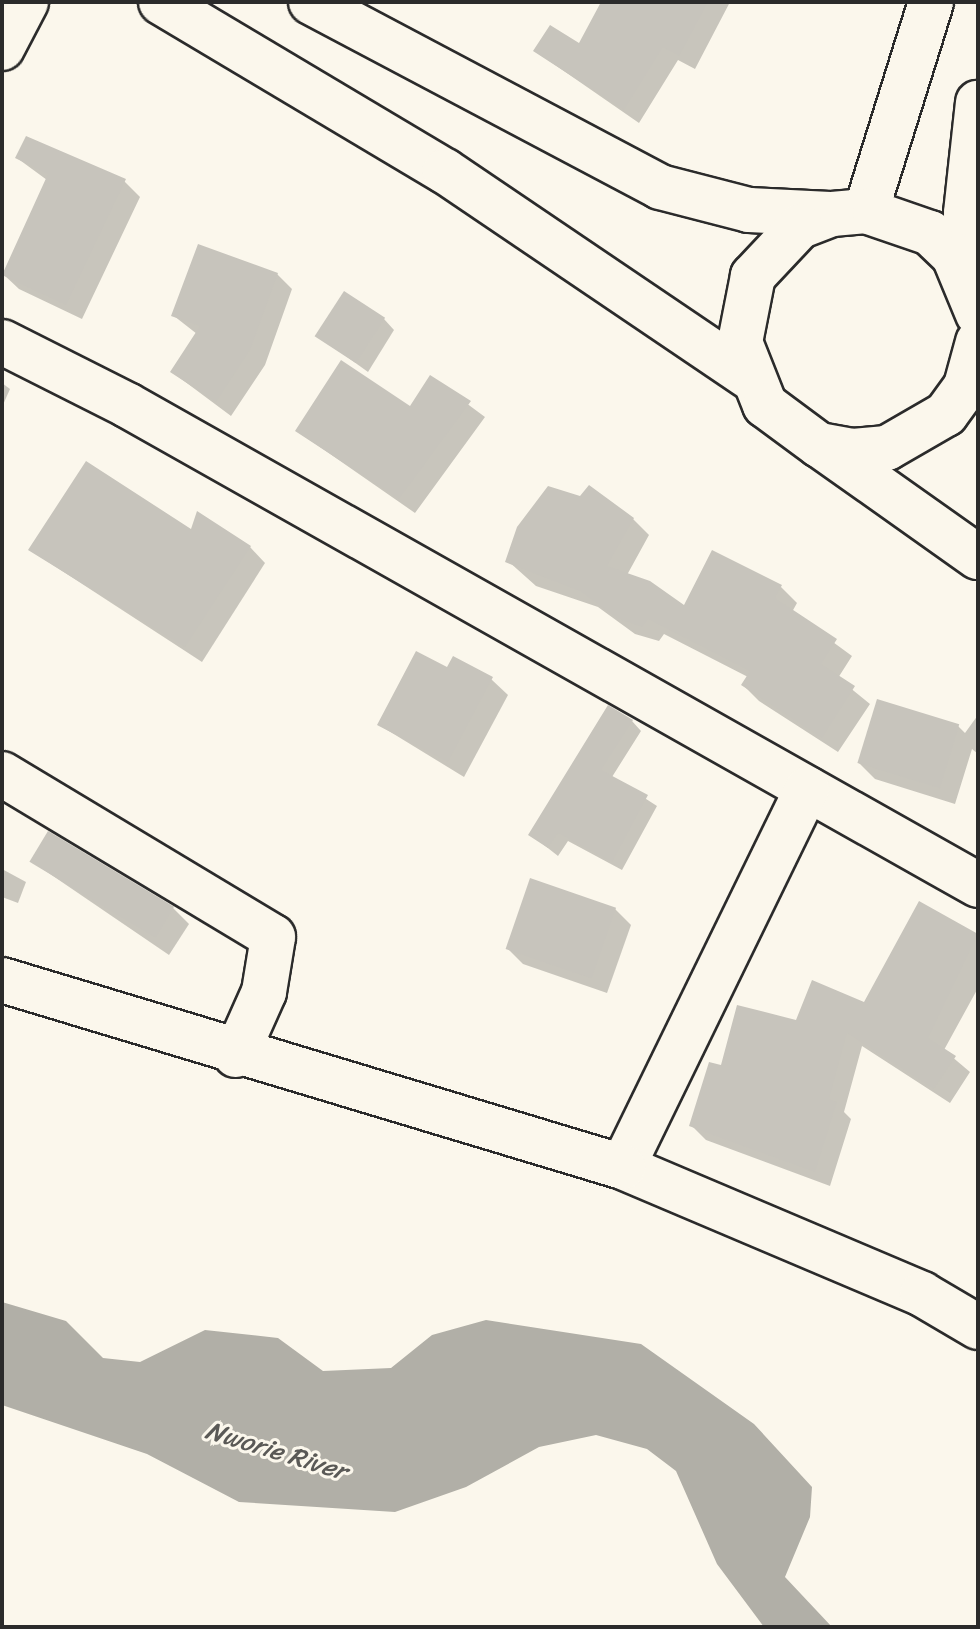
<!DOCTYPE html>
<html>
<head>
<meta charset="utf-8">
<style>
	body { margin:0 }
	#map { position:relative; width:980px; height:1629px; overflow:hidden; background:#fbf7ec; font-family:Sriracha,sans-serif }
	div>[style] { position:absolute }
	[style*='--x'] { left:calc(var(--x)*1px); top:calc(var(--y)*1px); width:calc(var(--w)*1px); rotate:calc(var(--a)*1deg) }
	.water>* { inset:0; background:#b1afa7 }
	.shadow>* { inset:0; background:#0003 }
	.building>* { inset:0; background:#c7c4bc; transform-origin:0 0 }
	.roads { filter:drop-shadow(2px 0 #2b2b2b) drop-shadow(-2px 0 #2b2b2b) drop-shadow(0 2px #2b2b2b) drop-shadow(0 -2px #2b2b2b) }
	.minor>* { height:44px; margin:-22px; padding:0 22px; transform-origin:22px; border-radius:22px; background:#fbf7ec }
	span { translate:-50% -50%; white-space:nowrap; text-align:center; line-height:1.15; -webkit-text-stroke:6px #fbf7ec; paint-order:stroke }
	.water-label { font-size:26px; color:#5a5956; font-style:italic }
	.frame { position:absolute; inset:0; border:4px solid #2b2b2b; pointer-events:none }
</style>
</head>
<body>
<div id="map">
	<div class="water">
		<i style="clip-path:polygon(2px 1302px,66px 1321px,103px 1358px,140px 1362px,205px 1330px,278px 1338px,323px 1371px,391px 1368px,432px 1335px,486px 1320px,641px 1344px,754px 1424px,812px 1487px,810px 1517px,785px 1577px,832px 1627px,764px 1627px,717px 1564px,676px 1471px,647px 1449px,596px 1435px,539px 1447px,466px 1487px,395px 1512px,239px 1502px,147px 1454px,2px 1405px)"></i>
	</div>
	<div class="shadow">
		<i style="clip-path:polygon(602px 2px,730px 2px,695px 69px,678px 60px,639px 123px,535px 51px,579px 46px)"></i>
		<i style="clip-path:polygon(17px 158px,124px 181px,140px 197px,82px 319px,19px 289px,3px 274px,47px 180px)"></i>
		<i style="clip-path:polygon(277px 274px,292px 289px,265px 365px,231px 416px,172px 372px,197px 334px,174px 316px)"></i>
		<i style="clip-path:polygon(384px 319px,394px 330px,368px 372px,318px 336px)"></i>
		<i style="clip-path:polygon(431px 377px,485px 417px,415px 513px,297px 431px,411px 409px)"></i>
		<i style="clip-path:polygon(2px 383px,10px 389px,2px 407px)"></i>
		<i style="clip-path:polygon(633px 519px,649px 535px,627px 575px,685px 607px,781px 587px,797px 603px,792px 612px,852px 656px,838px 678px,870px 704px,838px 752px,759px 701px,743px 685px,748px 677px,664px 634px,659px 641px,635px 634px,598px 607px,536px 586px,508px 561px)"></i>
		<i style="clip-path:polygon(192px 533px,250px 547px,265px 563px,202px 662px,30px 550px)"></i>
		<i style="clip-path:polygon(448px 669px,491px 679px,508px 695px,464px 777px,379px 725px)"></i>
		<i style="clip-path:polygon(978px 715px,978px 754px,972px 749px,955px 804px,875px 779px,859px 763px,958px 726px,965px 733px)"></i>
		<i style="clip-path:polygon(632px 721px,641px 731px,612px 777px,657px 806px,622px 870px,568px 841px,558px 856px,530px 834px)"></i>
		<i style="clip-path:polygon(31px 861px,173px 908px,189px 924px,169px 955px)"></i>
		<i style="clip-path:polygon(2px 869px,26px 882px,18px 903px,2px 897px)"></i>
		<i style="clip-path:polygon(920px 904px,978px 936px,978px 988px,944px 1050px,970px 1072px,950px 1103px,862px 1046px,844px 1112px,851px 1119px,830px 1186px,706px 1140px,691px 1125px,723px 1068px,797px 1023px,865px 1004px)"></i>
		<i style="clip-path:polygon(615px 909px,631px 925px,607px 993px,523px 964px,507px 948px)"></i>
	</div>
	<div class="building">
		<i style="clip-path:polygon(601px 2px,708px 2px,679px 56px,663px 47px,624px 110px,533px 51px,550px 25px,579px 43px)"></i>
		<i style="clip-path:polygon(26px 136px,126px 179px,66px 305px,2px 275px,48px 174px,15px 158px)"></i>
		<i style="clip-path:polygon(198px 244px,278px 273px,250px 350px,216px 402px,170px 372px,200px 326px,171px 316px)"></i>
		<i style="left:344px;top:291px;width:49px;height:54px;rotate:33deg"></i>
		<i style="clip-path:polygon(341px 360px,410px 406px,430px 375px,471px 401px,399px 499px,295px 431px)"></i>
		<i style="clip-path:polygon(86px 461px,191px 529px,197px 511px,251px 546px,185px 647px,28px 550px)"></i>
		<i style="clip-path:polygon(589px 485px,634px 518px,607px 566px,650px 581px,684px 605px,712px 550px,782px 585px,775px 598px,837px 639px,821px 664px,855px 686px,822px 738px,741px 685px,750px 671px,648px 619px,642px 627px,617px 618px,580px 591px,505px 562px,517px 527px,548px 486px,580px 496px)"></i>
		<i style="clip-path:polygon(416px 651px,447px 667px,453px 656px,493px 677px,448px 762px,377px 725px)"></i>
		<i style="left:877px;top:699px;width:86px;height:67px;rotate:17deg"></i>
		<i style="clip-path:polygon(608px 705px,633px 720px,601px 770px,648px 795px,612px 862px,558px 833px,548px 848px,528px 835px)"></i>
		<i style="left:48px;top:831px;width:147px;height:36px;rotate:31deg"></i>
		<i style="left:530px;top:878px;width:91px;height:75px;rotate:19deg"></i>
		<i style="clip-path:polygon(919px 901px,978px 934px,928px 1038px,956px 1056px,934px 1089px,847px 1033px,829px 1099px,837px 1102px,815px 1172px,689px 1126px,709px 1062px,721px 1065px,737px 1005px,796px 1020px,812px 980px,864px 1002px)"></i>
	</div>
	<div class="roads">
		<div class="minor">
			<i style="--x:161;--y:2;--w:330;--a:30.8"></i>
			<i style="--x:445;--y:171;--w:366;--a:34.1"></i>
			<i style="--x:311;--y:2;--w:395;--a:27.9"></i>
			<i style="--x:660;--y:187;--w:92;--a:14.5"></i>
			<i style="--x:749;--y:210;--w:81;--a:2.8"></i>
			<i style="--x:2;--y:48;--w:52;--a:-62.4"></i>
			<i style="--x:866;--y:211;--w:219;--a:-72.7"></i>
			<i style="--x:971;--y:284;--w:71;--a:-94"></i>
			<i style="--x:966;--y:213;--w:111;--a:-83.8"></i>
			<i style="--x:978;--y:314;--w:63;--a:-112.5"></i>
			<i style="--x:954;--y:256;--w:33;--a:-136"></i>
			<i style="--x:930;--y:233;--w:68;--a:-161"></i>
			<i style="--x:866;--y:211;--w:34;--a:175"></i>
			<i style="--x:832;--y:214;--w:34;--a:159"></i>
			<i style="--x:800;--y:226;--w:69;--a:133.2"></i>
			<i style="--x:753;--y:276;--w:67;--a:101.1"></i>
			<i style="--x:740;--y:342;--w:68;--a:68.4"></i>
			<i style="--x:765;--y:405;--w:67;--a:36.5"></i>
			<i style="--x:819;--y:445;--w:35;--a:10"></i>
			<i style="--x:853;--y:451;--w:34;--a:-5"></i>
			<i style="--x:887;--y:448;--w:68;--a:-30"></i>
			<i style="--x:946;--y:414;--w:34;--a:-54"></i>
			<i style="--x:966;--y:386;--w:46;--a:-74.7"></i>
			<i style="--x:2;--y:342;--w:140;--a:26.7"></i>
			<i style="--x:127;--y:405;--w:977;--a:29.42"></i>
			<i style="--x:821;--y:446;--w:192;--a:35.3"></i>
			<i style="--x:2;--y:774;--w:316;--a:31"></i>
			<i style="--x:273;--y:937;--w:56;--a:99.3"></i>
			<i style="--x:264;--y:992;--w:69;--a:114"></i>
			<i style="--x:807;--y:789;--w:420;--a:116"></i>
			<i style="--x:623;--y:1167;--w:325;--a:23"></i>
			<i style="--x:922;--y:1294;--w:65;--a:30.5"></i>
			<i style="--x:2;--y:980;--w:649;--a:16.76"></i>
		</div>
	</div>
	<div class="water-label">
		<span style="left:276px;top:1451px;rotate:17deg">Nworie River</span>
	</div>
	<div class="frame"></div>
</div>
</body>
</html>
